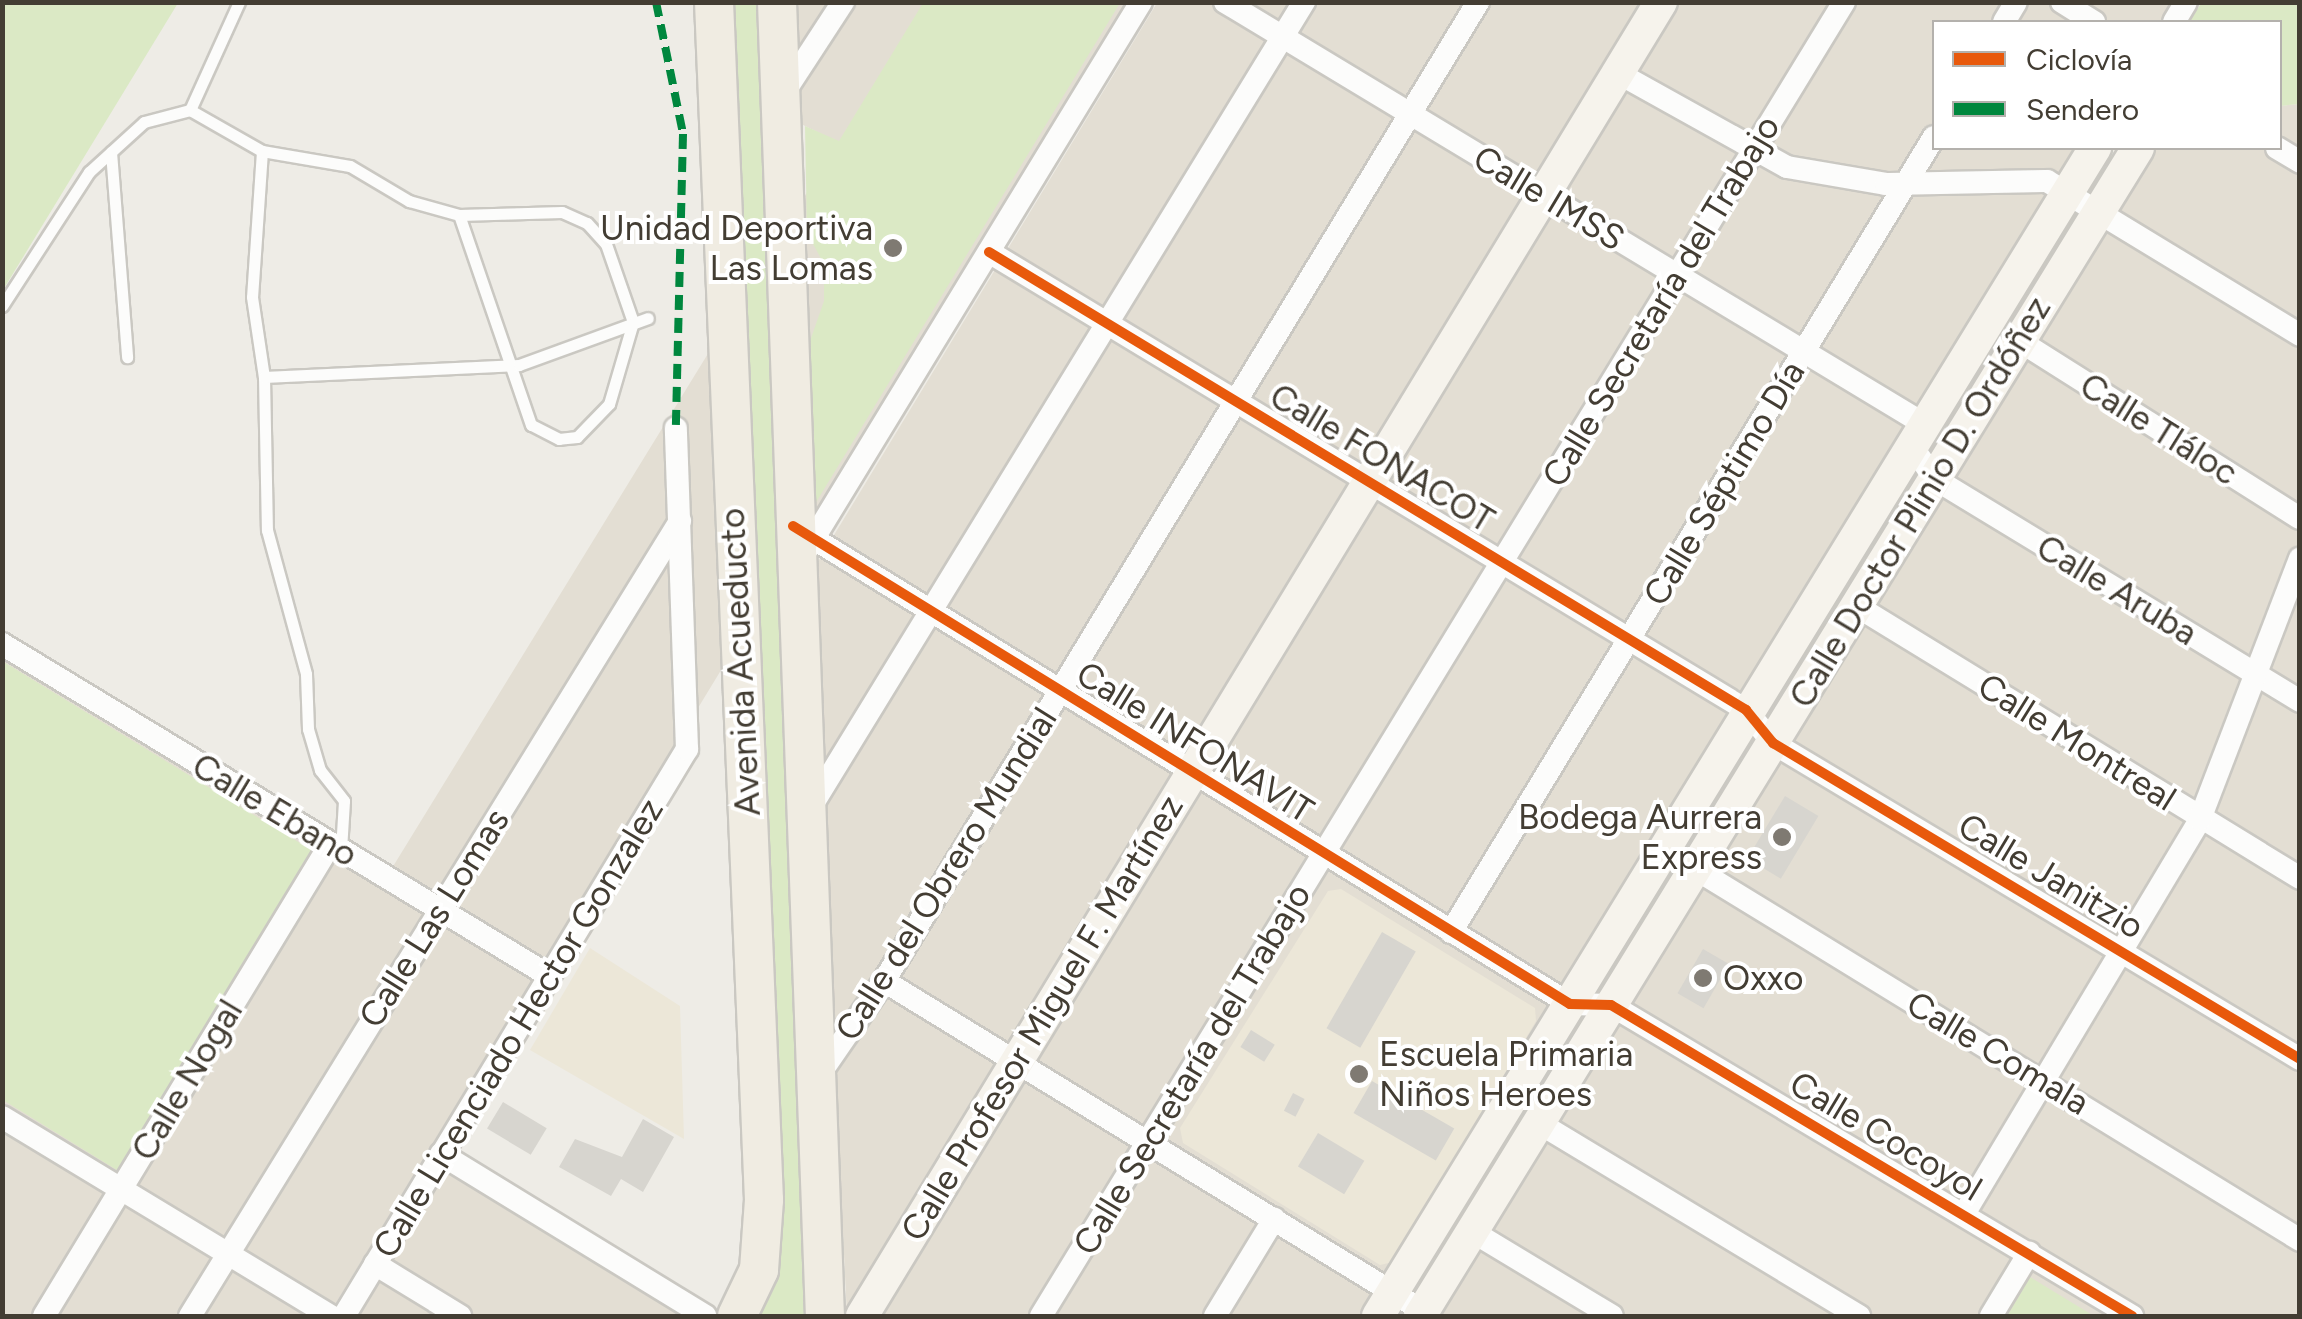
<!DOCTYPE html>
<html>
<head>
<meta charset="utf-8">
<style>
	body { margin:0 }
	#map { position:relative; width:2302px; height:1319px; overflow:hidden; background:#eeece6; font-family:Figtree,sans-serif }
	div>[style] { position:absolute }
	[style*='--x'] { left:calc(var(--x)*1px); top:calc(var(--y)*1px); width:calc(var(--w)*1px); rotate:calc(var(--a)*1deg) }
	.residential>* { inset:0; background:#e3ded3 }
	.education>* { inset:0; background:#ece7d8 }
	.green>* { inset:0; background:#dbe9c5 }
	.building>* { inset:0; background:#d7d5cf; transform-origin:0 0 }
	.roads { filter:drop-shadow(2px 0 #cac8c2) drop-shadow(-2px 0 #cac8c2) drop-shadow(0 2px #cac8c2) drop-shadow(0 -2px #cac8c2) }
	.lane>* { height:11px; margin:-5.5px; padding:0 5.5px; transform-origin:5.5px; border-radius:5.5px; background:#fcfcfb }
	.street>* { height:22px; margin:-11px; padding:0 11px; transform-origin:11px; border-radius:11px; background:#fcfcfb }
	.secondary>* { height:32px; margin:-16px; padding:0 16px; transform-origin:16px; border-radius:16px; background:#f6f3ec }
	.primary>* { height:38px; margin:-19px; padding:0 19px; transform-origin:19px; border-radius:19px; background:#f0ece2 }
	.quiet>* { height:8px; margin-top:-4px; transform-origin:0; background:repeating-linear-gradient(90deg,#00873e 0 15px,transparent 0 23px) }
	.cycleway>* { height:10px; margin:-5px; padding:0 5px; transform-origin:5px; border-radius:5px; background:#e8590c }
	.dots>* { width:28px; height:28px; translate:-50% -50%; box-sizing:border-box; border:5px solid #fff; border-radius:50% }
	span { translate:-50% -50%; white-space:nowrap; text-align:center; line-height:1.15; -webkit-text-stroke:8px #fff; paint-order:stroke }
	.street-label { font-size:35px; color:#433d33 }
	.poi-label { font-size:35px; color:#433d33 }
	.right { translate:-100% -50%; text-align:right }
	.left { translate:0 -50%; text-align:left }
	.frame { position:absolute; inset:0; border:5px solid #433d33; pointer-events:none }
	.legend { position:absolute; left:1932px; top:20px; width:350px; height:130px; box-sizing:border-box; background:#fff; border:2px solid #b4b1ad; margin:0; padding:12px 18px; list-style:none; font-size:30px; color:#433d33 }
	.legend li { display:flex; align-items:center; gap:20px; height:50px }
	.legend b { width:50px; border:2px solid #b4b1ad }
</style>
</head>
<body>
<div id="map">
	<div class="residential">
		<i style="clip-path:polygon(793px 3px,1127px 3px,328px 1316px,3px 1316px,2px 655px,381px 886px,838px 142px,797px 122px)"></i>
		<i style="clip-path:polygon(1157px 3px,2172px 3px,2160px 22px,1934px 22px,1934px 148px,2083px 148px,1366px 1316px,847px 1316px,811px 573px)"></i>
		<i style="clip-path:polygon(2299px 104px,2299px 1316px,1433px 1316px,2148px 148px,2280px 148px,2280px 106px)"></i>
		<i style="clip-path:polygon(442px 1168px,687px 1316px,353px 1316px)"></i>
	</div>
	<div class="education">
		<i style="clip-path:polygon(1341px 889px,1535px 1008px,1536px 1021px,1393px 1262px,1380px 1265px,1183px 1143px,1180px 1128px,1328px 891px)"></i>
		<i style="clip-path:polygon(590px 948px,680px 1006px,684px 1139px,530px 1050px)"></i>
	</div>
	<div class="green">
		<i style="clip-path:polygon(3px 2px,178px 3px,3px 290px,2px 3px)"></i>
		<i style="clip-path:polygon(2202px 2px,2299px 3px,2299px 104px,2280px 106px,2280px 22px,2189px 22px)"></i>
		<i style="clip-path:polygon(731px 3px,756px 3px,808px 1316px,755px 1316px,776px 1273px,779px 1232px)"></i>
		<i style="clip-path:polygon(923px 3px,1120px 3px,815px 504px,810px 341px,824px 301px,824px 264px,807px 233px,805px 126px,839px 141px)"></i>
		<i style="clip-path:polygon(2px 661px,313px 851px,120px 1172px,3px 1100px)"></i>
		<i style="clip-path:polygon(2030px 1277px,2094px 1316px,2007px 1316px)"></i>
	</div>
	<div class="building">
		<i style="left:1785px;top:796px;width:39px;height:73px;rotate:31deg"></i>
		<i style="left:1382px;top:932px;width:39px;height:111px;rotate:30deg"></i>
		<i style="left:1703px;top:949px;width:30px;height:51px;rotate:30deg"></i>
		<i style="left:1251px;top:1030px;width:28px;height:20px;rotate:32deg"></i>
		<i style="left:1372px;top:1081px;width:95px;height:37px;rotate:30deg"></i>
		<i style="left:1293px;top:1093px;width:13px;height:20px;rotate:27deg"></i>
		<i style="left:503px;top:1102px;width:51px;height:31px;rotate:31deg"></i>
		<i style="clip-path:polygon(643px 1119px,674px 1137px,643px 1192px,621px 1179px,611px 1196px,559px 1167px,575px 1139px,622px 1157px)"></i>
		<i style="left:1318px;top:1133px;width:54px;height:39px;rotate:31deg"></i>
	</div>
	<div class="roads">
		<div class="lane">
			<i style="--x:190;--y:110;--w:119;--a:-65.6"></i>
			<i style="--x:262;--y:151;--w:146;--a:93.9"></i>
			<i style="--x:252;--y:297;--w:81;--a:81.5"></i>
			<i style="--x:264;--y:377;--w:153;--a:88.9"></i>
			<i style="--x:267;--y:530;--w:149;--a:74.8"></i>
			<i style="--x:306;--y:674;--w:55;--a:87.9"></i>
			<i style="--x:308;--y:729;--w:43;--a:73.7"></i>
			<i style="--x:320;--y:770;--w:39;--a:52"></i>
			<i style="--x:344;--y:801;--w:49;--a:93.5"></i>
			<i style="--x:111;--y:152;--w:206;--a:85.5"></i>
			<i style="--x:2;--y:306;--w:160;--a:-57"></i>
			<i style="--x:89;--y:172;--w:74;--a:-42.3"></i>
			<i style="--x:144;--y:122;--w:48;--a:-14.6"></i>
			<i style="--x:190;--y:110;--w:83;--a:29.7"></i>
			<i style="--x:262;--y:151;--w:89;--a:9.7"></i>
			<i style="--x:350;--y:166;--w:69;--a:30.7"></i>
			<i style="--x:409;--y:201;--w:52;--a:15.6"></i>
			<i style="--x:459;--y:215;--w:103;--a:-1.7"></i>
			<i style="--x:562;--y:212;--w:27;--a:24"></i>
			<i style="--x:587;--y:223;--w:28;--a:48"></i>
			<i style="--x:606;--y:244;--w:83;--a:70.9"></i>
			<i style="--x:633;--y:322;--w:85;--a:106.3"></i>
			<i style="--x:609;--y:404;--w:46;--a:134.1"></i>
			<i style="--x:577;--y:437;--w:18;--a:174"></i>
			<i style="--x:559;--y:439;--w:31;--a:-153"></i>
			<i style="--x:531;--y:425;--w:222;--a:-108.9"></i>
			<i style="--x:264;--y:377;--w:255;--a:-2.7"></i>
			<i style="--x:519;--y:365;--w:137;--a:-20"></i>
		</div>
		<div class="street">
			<i style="--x:1225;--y:2;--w:817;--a:31.12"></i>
			<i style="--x:2062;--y:2;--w:38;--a:32"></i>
			<i style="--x:2004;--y:22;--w:23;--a:-59"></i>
			<i style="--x:2174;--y:22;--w:23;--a:-59"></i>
			<i style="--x:1618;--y:73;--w:193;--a:29.1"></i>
			<i style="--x:1787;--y:167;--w:100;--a:9.7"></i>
			<i style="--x:1886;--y:184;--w:161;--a:-1.1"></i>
			<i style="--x:2047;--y:181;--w:296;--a:31.3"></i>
			<i style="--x:783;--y:94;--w:110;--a:-56.9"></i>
			<i style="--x:2277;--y:148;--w:27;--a:31"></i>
			<i style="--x:989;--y:252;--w:885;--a:31.17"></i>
			<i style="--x:1746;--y:710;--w:43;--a:50.7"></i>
			<i style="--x:1773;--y:743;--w:614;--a:30.95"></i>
			<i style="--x:2018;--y:340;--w:333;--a:32.3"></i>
			<i style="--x:1911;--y:445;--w:42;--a:54.8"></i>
			<i style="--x:1935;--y:479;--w:427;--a:31.3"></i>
			<i style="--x:793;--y:526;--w:912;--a:31.6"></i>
			<i style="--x:1570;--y:1004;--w:41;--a:1.4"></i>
			<i style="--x:1611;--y:1005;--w:607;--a:30.83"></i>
			<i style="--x:806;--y:551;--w:643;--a:-58.61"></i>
			<i style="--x:1855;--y:605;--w:522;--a:31.53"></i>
			<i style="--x:2;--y:644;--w:638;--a:31.23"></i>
			<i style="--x:809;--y:810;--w:948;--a:-58.51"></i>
			<i style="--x:1694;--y:868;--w:711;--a:31.54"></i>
			<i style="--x:1451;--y:932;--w:930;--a:-58.72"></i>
			<i style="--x:884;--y:981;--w:632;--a:31.48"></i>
			<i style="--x:817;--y:1078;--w:118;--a:-55.4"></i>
			<i style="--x:884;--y:981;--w:1145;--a:-58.75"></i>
			<i style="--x:2;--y:1117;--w:384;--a:31.2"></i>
			<i style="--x:1539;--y:1123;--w:374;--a:31.1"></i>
			<i style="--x:441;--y:1154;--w:310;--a:31.5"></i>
			<i style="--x:1964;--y:1214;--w:460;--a:-59.1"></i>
			<i style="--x:2200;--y:819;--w:279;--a:-69"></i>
			<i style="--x:1473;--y:1232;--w:162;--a:31.1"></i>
			<i style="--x:375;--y:1264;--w:100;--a:31.5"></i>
			<i style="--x:44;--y:1316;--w:553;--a:-58.75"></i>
			<i style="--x:190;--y:1316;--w:934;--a:-58.35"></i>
			<i style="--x:344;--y:1316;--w:663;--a:-58.83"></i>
			<i style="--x:687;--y:749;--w:321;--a:-92"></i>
			<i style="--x:1041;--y:1316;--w:1540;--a:-58.57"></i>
			<i style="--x:1215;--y:1316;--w:114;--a:-58.7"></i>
			<i style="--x:1991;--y:1316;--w:74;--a:-58.9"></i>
		</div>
		<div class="secondary">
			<i style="--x:862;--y:1316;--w:1538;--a:-58.7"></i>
			<i style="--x:1378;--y:1316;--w:1371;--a:-58.46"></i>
			<i style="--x:1420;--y:1316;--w:1371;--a:-58.42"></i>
		</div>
		<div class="primary">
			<i style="--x:714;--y:2;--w:1199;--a:87.61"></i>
			<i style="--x:764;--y:1200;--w:70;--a:94.1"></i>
			<i style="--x:759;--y:1270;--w:51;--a:115.6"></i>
			<i style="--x:777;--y:2;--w:1315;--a:87.91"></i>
		</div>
	</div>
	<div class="quiet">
		<i style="--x:656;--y:2;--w:135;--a:78.4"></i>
		<i style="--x:683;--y:134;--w:294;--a:91.4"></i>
	</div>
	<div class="cycleway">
		<i style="--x:989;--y:252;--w:885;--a:31.17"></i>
		<i style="--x:1746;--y:710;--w:43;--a:50.7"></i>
		<i style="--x:1773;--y:743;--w:614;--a:30.95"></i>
		<i style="--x:793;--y:526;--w:912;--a:31.6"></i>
		<i style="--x:1570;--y:1004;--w:41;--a:1.4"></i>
		<i style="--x:1611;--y:1005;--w:607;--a:30.83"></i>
	</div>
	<div class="dots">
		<i style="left:893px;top:248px;background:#7f7a72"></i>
		<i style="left:1782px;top:837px;background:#7f7a72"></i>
		<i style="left:1703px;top:978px;background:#7f7a72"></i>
		<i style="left:1359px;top:1074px;background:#7f7a72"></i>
	</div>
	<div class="street-label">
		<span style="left:1549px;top:198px;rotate:31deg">Calle IMSS</span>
		<span style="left:1661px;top:301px;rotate:-59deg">Calle Secretaría del Trabajo</span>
		<span style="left:2159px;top:429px;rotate:32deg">Calle Tláloc</span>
		<span style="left:1382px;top:458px;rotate:31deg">Calle FONACOT</span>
		<span style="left:1724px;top:483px;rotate:-59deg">Calle Séptimo Día</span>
		<span style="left:1920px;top:502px;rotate:-59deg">Calle Doctor Plinio D. Ordóñez</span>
		<span style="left:2117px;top:590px;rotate:31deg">Calle Aruba</span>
		<span style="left:740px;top:662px;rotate:-93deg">Avenida Acueducto</span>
		<span style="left:1195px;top:742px;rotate:32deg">Calle INFONAVIT</span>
		<span style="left:2077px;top:742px;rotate:32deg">Calle Montreal</span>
		<span style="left:275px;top:810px;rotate:31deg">Calle Ebano</span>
		<span style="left:946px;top:874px;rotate:-58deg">Calle del Obrero Mundial</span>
		<span style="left:2051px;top:876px;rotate:31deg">Calle Janitzio</span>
		<span style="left:434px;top:918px;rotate:-58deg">Calle Las Lomas</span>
		<span style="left:1042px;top:1018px;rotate:-59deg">Calle Profesor Miguel F. Martínez</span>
		<span style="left:518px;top:1028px;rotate:-59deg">Calle Licenciado Hector Gonzalez</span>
		<span style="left:1998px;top:1053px;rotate:31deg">Calle Comala</span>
		<span style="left:1192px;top:1069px;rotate:-59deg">Calle Secretaría del Trabajo</span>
		<span style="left:187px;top:1080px;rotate:-59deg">Calle Nogal</span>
		<span style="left:1886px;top:1136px;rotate:31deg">Calle Cocoyol</span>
	</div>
	<div class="poi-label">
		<span class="right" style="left:873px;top:248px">Unidad Deportiva<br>Las Lomas</span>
		<span class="right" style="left:1762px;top:837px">Bodega Aurrera<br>Express</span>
		<span class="left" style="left:1723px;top:978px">Oxxo</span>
		<span class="left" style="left:1379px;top:1074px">Escuela Primaria<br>Niños Heroes</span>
	</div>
	<div class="frame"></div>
	<ul class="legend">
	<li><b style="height:12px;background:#e8590c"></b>Ciclovía</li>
	<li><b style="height:12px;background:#00873e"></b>Sendero</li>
	</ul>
</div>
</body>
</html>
